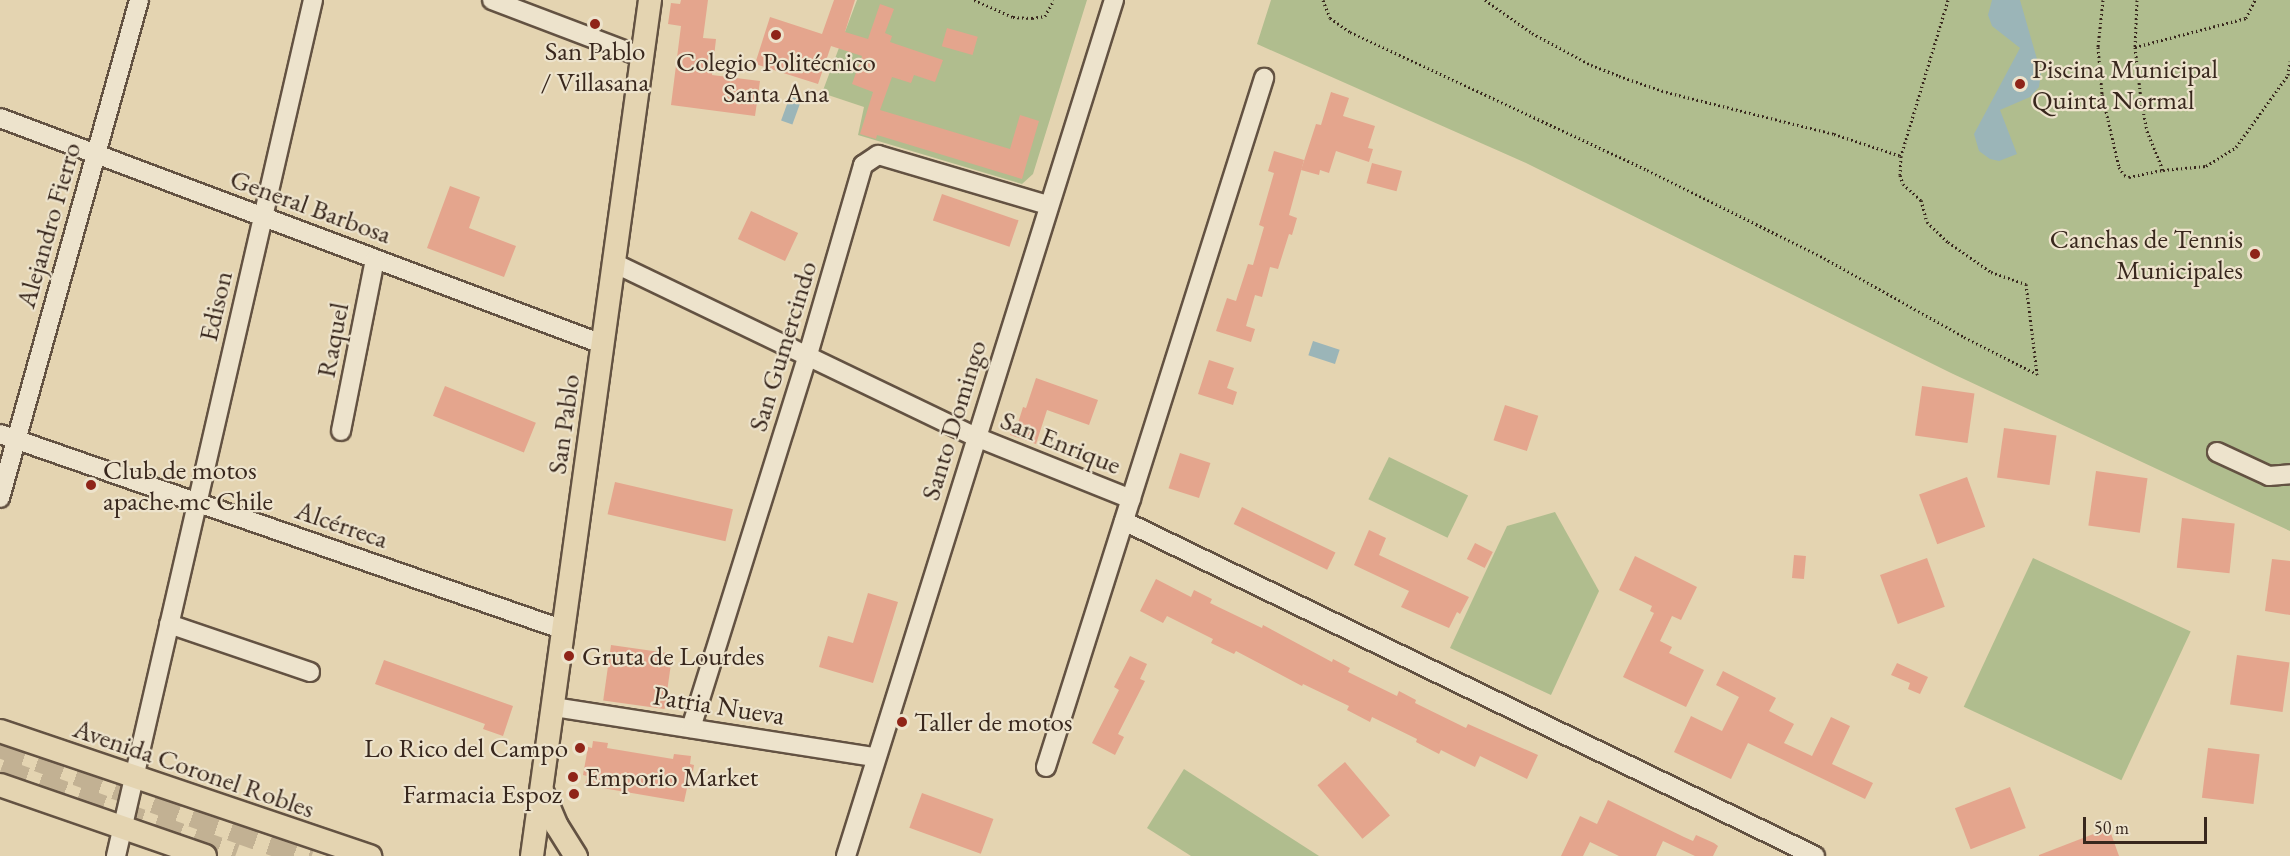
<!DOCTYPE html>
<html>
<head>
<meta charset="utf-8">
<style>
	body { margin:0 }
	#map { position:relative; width:2290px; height:856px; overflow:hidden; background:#e4d4b1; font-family:"EB Garamond",serif }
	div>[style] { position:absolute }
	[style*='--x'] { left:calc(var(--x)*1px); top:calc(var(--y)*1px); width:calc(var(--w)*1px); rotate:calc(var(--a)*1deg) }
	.green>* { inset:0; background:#b0bd8e; transform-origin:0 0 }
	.water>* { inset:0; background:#9bb5b8; transform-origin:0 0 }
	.building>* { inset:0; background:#e4a58d; transform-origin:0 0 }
	.highway-tunnel>* { height:27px; margin-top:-13.5px; transform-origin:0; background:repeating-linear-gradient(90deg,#c2b193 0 27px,transparent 0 41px) }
	.path>* { height:3px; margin-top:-1.5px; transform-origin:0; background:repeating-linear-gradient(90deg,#38271d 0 1.5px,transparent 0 4.5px) }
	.roads { filter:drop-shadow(2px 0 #635242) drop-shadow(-2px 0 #635242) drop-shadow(0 2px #635242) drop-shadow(0 -2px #635242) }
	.minor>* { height:18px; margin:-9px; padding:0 9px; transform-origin:9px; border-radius:9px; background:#ede3cc }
	.major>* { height:22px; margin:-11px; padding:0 11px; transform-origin:11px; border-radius:11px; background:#e4d4b1 }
	.dots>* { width:16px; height:16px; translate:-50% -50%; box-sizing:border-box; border:3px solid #ede3cc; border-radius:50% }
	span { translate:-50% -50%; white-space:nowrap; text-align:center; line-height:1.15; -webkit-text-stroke:4.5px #ede3cc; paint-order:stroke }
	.poi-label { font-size:27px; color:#38271d }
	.left { translate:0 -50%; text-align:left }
	.right { translate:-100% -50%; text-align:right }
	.street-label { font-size:27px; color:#38271d }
	.scale { position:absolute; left:2083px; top:817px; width:124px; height:27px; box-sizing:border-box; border:3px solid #38271d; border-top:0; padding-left:8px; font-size:18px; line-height:21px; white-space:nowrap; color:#38271d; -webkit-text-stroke:4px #ede3cc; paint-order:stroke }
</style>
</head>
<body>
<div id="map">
	<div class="green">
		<i style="clip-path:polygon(857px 0,1087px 0,1033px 174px,1022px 184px,858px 135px,864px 107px,822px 93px)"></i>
		<i style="clip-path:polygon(1271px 0,2290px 0,2290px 531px,1951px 373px,1526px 163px,1257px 44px)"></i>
		<i style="left:1389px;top:457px;width:88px;height:47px;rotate:26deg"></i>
		<i style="clip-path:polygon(1555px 512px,1599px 591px,1551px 695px,1450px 648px,1507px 526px)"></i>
		<i style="left:2033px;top:558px;width:174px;height:164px;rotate:25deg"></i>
		<i style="clip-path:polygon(1184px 769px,1319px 856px,1191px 856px,1147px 828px)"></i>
	</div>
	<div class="water">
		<i style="clip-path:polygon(1992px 0,2020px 0,2041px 73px,2039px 87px,2030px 97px,2000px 110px,2017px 154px,1999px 161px,1990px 159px,1979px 151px,1974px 134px,2020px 48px,1992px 26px,1988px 15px)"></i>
		<i style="left:790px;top:96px;width:12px;height:26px;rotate:20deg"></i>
		<i style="left:1313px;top:341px;width:28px;height:15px;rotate:18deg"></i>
	</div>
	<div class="building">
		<i style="clip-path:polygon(681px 0,708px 0,703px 38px,716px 39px,712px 75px,760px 81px,755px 116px,671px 105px,681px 26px,668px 24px,671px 3px,680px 4px)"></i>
		<i style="clip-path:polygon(834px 0,855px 0,845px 32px,868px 39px,880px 4px,894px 9px,885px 33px,892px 36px,890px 42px,943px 60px,935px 82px,914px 75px,911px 83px,892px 77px,880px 110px,1010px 149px,1020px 115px,1039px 121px,1022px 179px,877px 135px,876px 139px,860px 134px,873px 92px,852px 84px,862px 56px,831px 46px,818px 84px,755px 64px,770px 17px,822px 34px)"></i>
		<i style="left:947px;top:28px;width:32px;height:19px;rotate:16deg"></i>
		<i style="clip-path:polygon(1331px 92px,1349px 98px,1343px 116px,1375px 126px,1368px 148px,1373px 149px,1369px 162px,1336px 151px,1329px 173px,1320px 170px,1319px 175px,1301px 170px,1316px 124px,1321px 125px)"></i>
		<i style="clip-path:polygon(1274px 151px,1304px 160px,1289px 215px,1297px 218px,1292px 235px,1289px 234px,1278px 269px,1270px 267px,1262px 297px,1255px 295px,1246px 326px,1255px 329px,1251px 342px,1216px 331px,1227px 298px,1236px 301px,1248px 264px,1253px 265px,1264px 227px,1259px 225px,1274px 173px,1268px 171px)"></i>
		<i style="left:1372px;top:163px;width:31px;height:21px;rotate:15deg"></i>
		<i style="clip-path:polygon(450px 186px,480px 197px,469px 228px,516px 246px,504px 277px,427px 248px)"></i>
		<i style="left:942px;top:194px;width:81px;height:28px;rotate:19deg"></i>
		<i style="left:751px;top:211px;width:52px;height:31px;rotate:25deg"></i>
		<i style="clip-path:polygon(1209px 360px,1234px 368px,1227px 388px,1237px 392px,1233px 405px,1198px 394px)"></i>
		<i style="clip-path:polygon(1036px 378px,1098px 400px,1089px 425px,1047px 410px,1036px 444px,1010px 435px,1014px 422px,1018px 423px,1023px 407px,1026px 408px)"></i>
		<i style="left:445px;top:386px;width:98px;height:32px;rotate:22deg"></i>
		<i style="left:1922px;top:386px;width:53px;height:50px;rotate:8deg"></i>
		<i style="left:1505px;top:405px;width:35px;height:37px;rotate:18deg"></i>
		<i style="left:2004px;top:428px;width:53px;height:50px;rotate:8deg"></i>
		<i style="left:1180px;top:453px;width:32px;height:37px;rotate:18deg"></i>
		<i style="left:2096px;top:471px;width:52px;height:55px;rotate:8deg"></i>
		<i style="left:1967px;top:477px;width:53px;height:51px;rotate:70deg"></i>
		<i style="left:615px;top:482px;width:121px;height:33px;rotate:13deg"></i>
		<i style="left:1242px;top:507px;width:104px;height:19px;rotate:26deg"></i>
		<i style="left:2182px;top:518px;width:53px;height:50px;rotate:6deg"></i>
		<i style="clip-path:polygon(1369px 530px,1386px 538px,1379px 555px,1469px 597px,1460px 614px,1457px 612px,1449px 628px,1401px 607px,1409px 591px,1354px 565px)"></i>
		<i style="left:1475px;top:543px;width:20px;height:18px;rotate:27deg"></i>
		<i style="left:1794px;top:555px;width:12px;height:23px;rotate:5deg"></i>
		<i style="clip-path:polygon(1635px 556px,1697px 587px,1681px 620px,1672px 616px,1660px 641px,1672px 647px,1669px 653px,1704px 670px,1686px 707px,1623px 677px,1654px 613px,1650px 611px,1652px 606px,1619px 590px)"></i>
		<i style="left:1927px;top:558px;width:52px;height:50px;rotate:70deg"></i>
		<i style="clip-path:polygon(2272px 559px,2290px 561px,2290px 615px,2265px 611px)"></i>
		<i style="clip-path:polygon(1156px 579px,1191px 597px,1194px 590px,1212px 599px,1210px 603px,1262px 628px,1263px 625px,1332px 662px,1333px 659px,1350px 668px,1348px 672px,1397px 696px,1399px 691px,1416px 700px,1415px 703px,1466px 728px,1468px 724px,1538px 755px,1527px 779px,1480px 756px,1475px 767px,1441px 750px,1439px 754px,1416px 742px,1417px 739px,1372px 717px,1370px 722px,1347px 710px,1349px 706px,1303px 684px,1302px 686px,1236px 651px,1234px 654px,1211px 643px,1213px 639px,1167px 616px,1163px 623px,1140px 611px)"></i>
		<i style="clip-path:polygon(868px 593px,898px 602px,873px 683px,819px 667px,828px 636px,853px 643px)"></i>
		<i style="left:611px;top:645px;width:62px;height:56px;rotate:8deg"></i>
		<i style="left:2237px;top:655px;width:53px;height:50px;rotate:8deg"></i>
		<i style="clip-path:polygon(1130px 656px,1147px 664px,1140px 679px,1145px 681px,1118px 734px,1124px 737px,1115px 755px,1092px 743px,1119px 690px,1114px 687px)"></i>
		<i style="clip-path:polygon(384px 660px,513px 706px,503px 736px,483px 729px,485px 724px,375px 684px)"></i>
		<i style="clip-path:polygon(1897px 663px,1928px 677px,1920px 694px,1908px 689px,1910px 683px,1891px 675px)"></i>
		<i style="clip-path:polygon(1723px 671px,1776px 698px,1769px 711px,1794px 724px,1784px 743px,1812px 756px,1831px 717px,1850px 726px,1832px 764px,1873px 783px,1865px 799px,1748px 743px,1731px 779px,1674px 752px,1691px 716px,1722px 731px,1739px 697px,1716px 685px)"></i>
		<i style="clip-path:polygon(593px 741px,608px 743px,607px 748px,673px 759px,674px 754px,691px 756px,690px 764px,694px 765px,690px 789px,687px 788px,684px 802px,585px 785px,587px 776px,583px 775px,588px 747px,592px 748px)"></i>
		<i style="left:2208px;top:748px;width:52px;height:50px;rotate:7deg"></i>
		<i style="left:1345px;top:762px;width:70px;height:36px;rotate:50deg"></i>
		<i style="left:2010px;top:787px;width:44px;height:59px;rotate:69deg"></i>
		<i style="left:922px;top:793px;width:76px;height:37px;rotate:20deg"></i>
		<i style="clip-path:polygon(1608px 800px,1684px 837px,1693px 841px,1696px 835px,1714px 843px,1718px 846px,1713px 856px,1695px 856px,1663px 841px,1656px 856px,1619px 856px,1590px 842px,1583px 856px,1561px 856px,1580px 816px,1597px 824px)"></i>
		<i style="clip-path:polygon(2109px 828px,2119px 856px,2039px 856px,2039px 855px)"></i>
	</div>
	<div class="highway-tunnel">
		<i style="--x:0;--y:744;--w:331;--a:19.7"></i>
		<i style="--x:0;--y:771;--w:250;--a:19.9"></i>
	</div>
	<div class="path">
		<i style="--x:974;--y:0;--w:43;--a:23.6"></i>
		<i style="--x:1013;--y:17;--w:19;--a:3"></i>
		<i style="--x:1032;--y:18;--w:13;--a:-9"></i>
		<i style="--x:1045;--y:16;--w:18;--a:-61"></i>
		<i style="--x:1323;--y:0;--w:19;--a:69"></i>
		<i style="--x:1330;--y:18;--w:24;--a:35"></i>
		<i style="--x:1350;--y:32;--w:327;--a:24.9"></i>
		<i style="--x:1647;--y:170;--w:198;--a:26.4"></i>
		<i style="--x:1824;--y:258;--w:161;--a:29.4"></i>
		<i style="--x:1964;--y:337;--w:82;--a:26.9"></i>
		<i style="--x:1485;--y:0;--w:57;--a:35.1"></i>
		<i style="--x:1532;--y:33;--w:67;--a:28.5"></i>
		<i style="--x:1591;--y:65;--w:30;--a:21"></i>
		<i style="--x:1619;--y:76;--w:50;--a:18.8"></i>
		<i style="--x:1666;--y:92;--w:173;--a:14"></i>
		<i style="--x:1834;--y:134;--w:71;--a:18.2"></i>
		<i style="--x:1948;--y:0;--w:163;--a:106.8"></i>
		<i style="--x:1901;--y:156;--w:19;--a:93"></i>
		<i style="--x:1900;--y:175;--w:9;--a:72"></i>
		<i style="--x:1903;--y:184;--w:24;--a:42"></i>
		<i style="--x:1921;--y:200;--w:23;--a:75"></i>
		<i style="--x:1927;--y:222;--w:29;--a:44"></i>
		<i style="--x:1948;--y:242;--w:52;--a:34.9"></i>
		<i style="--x:1991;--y:272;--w:37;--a:19"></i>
		<i style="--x:2026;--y:284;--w:91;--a:83"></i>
		<i style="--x:2103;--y:0;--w:47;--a:96.1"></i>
		<i style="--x:2098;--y:47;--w:47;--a:85.1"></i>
		<i style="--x:2102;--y:94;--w:75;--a:76.9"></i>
		<i style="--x:2119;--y:167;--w:9;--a:58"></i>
		<i style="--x:2124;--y:175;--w:5;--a:22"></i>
		<i style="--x:2129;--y:177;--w:35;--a:-12"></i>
		<i style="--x:2137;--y:0;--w:47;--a:92.4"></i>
		<i style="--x:2135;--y:47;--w:53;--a:83.5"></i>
		<i style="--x:2141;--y:100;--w:32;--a:79"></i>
		<i style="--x:2147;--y:131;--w:42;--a:67.7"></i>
		<i style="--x:2163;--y:170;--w:43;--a:-5.3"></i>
		<i style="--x:2206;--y:166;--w:36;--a:-32"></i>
		<i style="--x:2236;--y:147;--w:89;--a:-54.2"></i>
		<i style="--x:2288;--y:75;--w:14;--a:-82"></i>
		<i style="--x:2135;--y:47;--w:115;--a:-14.6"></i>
		<i style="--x:2246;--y:18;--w:20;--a:-63"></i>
	</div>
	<div class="roads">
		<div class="minor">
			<i style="--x:492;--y:0;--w:160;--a:20.8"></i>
			<i style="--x:0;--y:118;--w:643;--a:20.58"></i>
			<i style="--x:614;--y:263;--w:402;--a:25.7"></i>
			<i style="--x:976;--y:437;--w:167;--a:21.8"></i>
			<i style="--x:341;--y:431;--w:175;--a:-78.8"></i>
			<i style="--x:0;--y:434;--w:597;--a:19.16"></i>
			<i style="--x:2217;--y:452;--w:57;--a:24.8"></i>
			<i style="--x:2269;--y:476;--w:21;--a:-5"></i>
			<i style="--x:0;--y:498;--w:517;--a:-74.4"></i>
			<i style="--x:1124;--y:521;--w:768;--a:25.86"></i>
			<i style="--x:169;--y:624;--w:149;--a:18.8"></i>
			<i style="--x:554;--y:707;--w:325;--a:8.9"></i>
			<i style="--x:691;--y:728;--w:388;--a:-72.6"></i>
			<i style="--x:807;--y:358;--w:201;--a:-73.8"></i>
			<i style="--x:863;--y:165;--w:18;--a:-34"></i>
			<i style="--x:878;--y:155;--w:177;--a:16.4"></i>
			<i style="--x:1046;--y:767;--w:723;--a:-72.44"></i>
			<i style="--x:116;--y:856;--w:878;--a:-77.04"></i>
			<i style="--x:846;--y:856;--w:897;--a:-72.62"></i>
		</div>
		<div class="major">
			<i style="--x:0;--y:731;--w:391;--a:18.7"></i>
			<i style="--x:0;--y:785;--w:217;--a:19.1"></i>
			<i style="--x:542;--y:791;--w:38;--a:67"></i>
			<i style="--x:557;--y:826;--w:36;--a:58"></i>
			<i style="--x:532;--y:856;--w:864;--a:-82.15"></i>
		</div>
	</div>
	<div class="dots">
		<i style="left:595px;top:24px;background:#8f2418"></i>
		<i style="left:776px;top:35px;background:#8f2418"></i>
		<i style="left:2020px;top:84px;background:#8f2418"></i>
		<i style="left:2255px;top:254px;background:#8f2418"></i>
		<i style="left:91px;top:485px;background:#8f2418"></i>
		<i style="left:569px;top:656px;background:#8f2418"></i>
		<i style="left:902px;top:722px;background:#8f2418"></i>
		<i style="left:580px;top:748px;background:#8f2418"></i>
		<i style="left:573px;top:777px;background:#8f2418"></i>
		<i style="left:574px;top:794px;background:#8f2418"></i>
	</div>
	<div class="poi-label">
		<span style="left:595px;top:66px">San Pablo<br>/ Villasana</span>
		<span style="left:776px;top:77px">Colegio Politécnico<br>Santa Ana</span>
		<span class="left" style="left:2032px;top:84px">Piscina Municipal<br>Quinta Normal</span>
		<span class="right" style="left:2243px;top:254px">Canchas de Tennis<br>Municipales</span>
		<span class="left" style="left:103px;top:485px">Club de motos<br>apache mc Chile</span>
		<span class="left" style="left:582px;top:656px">Gruta de Lourdes</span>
		<span class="left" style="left:914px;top:722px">Taller de motos</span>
		<span class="right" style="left:568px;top:748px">Lo Rico del Campo</span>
		<span class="left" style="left:585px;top:777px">Emporio Market</span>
		<span class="right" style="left:562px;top:794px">Farmacia Espoz</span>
	</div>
	<div class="street-label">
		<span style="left:311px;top:206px;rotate:20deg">General Barbosa</span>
		<span style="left:48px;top:225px;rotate:-74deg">Alejandro Fierro</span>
		<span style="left:215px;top:306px;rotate:-77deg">Edison</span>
		<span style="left:332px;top:340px;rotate:-79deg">Raquel</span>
		<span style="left:782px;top:346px;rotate:-73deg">San Gumercindo</span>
		<span style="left:953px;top:420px;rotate:-73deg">Santo Domingo</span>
		<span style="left:563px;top:424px;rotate:-82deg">San Pablo</span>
		<span style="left:1061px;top:442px;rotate:22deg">San Enrique</span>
		<span style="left:342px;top:524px;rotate:19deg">Alcérreca</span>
		<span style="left:719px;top:705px;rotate:9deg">Patria Nueva</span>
		<span style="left:194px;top:768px;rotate:19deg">Avenida Coronel Robles</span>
	</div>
	<div class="scale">50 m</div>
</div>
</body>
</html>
